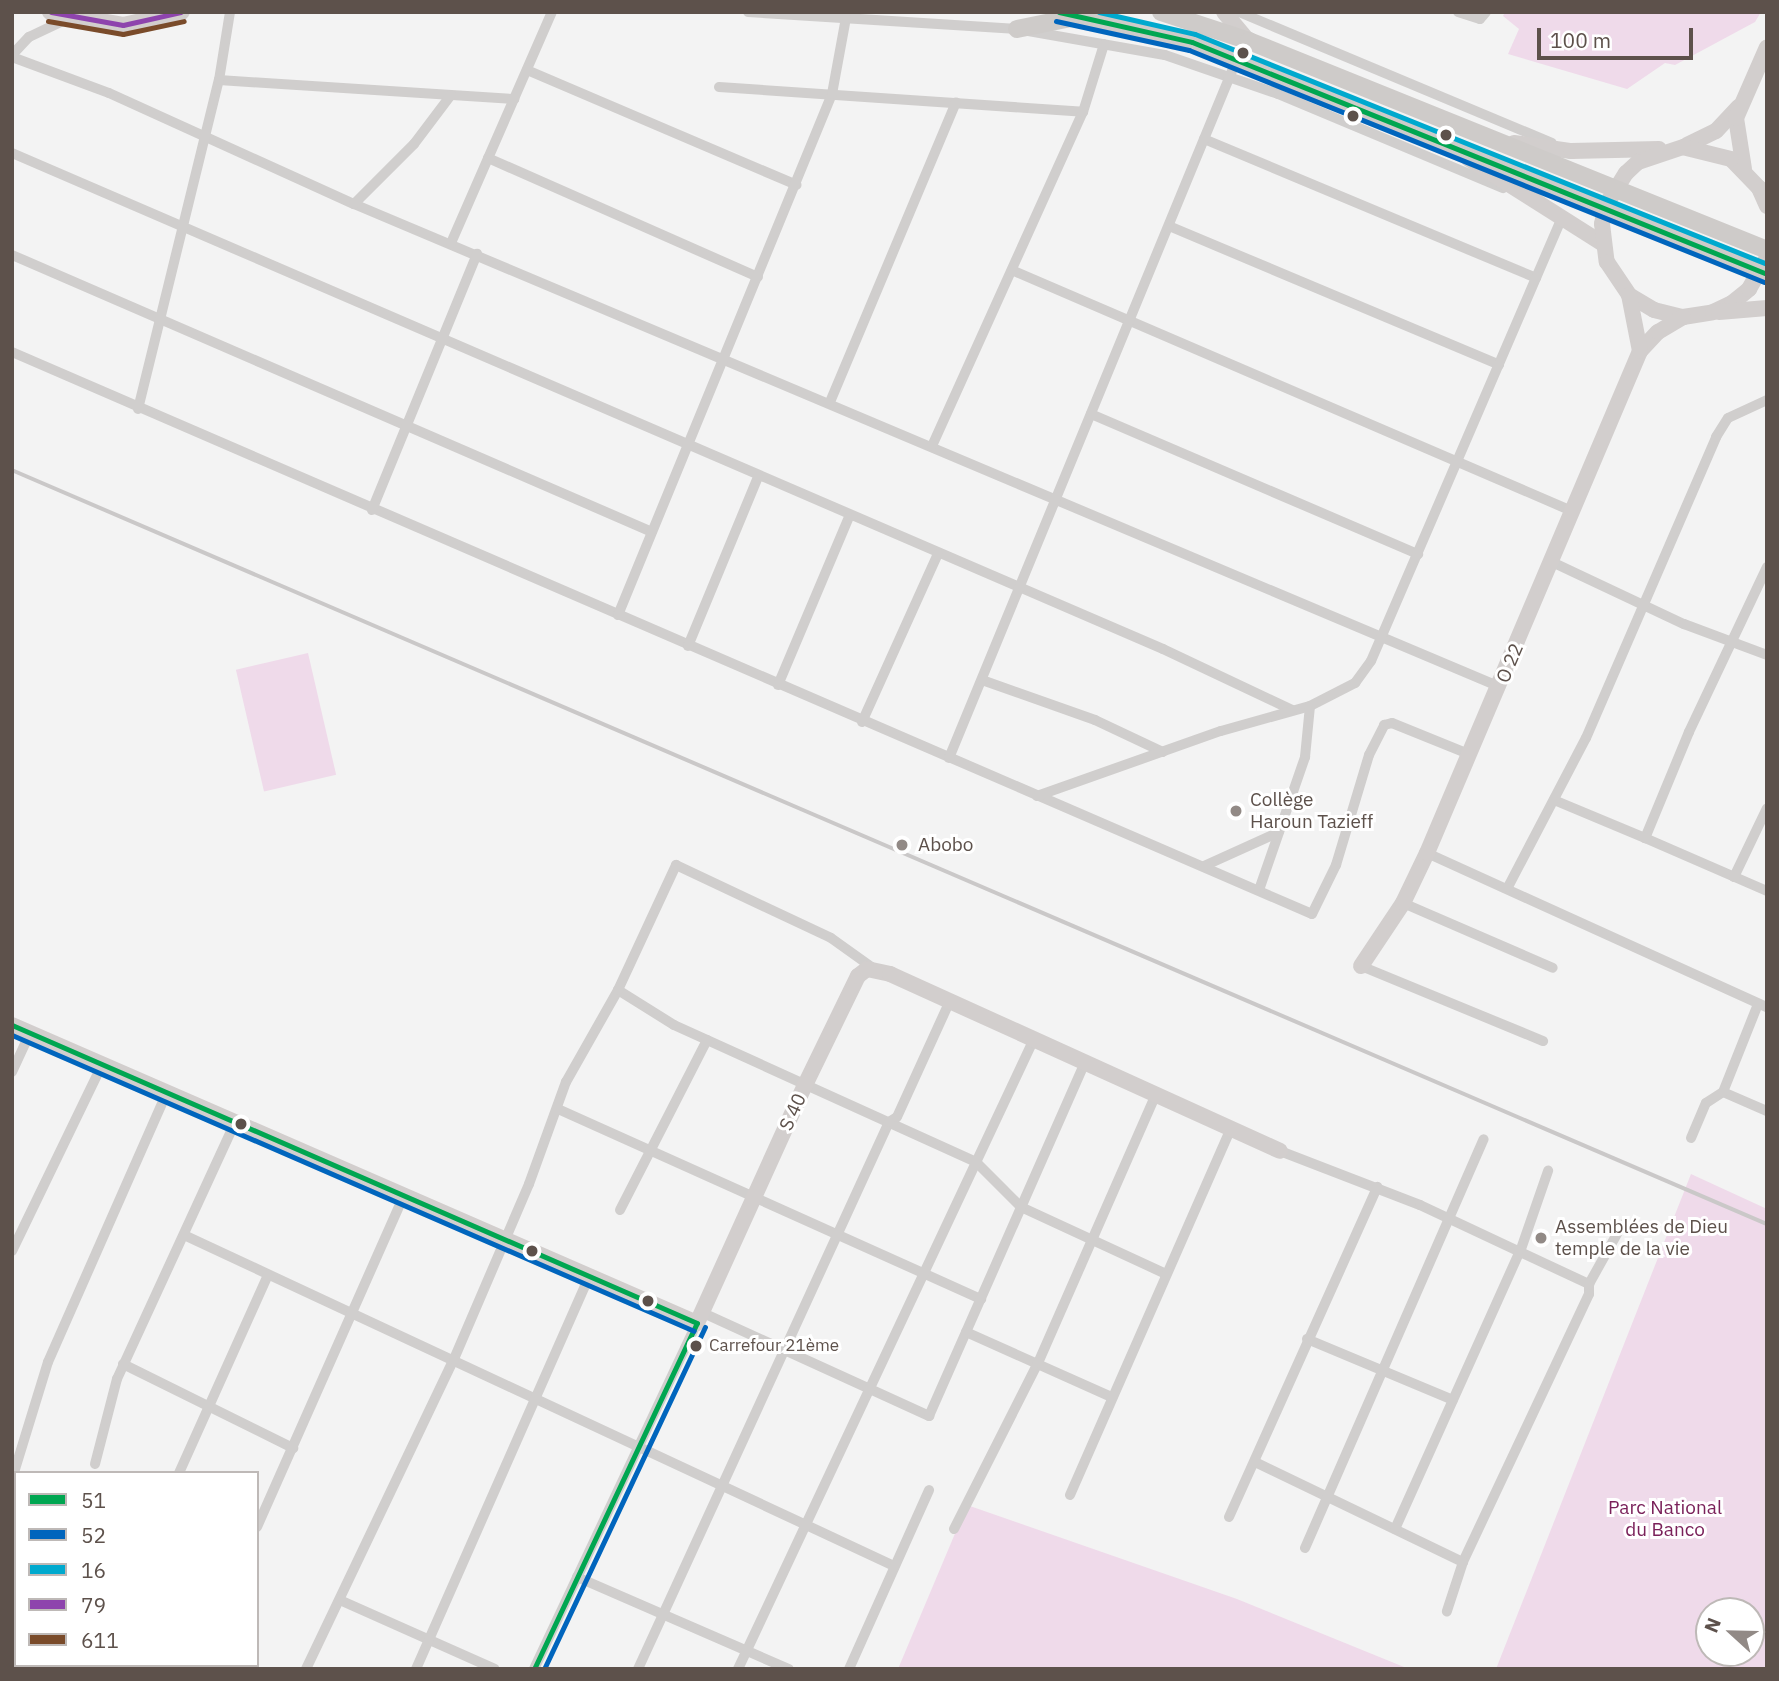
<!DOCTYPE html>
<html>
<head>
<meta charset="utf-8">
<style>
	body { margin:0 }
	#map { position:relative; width:1779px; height:1681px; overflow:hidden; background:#f3f3f3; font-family:"IBM Plex Sans",sans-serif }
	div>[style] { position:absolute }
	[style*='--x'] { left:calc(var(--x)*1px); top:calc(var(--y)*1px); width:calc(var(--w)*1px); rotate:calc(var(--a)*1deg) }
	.green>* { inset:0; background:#efdaea; transform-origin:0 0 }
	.stream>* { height:3.5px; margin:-1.75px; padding:0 1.75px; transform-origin:1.75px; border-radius:1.75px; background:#e9b6b3 }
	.street>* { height:10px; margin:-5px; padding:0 5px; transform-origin:5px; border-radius:5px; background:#d0cecd }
	.secondary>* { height:16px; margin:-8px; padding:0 8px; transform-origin:8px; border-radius:8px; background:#d2cecd }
	.primary>* { height:18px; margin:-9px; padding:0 9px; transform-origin:9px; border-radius:9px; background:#cecbc9 }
	.rail>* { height:3.5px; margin:-1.75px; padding:0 1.75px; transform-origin:1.75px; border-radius:1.75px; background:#cac8c8 }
	.bus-1>* { height:5px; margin:-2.5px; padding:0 2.5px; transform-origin:2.5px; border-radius:2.5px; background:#00a651 }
	.bus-2>* { height:5px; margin:-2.5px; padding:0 2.5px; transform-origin:2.5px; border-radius:2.5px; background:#0065bd }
	.bus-3>* { height:5px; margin:-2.5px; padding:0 2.5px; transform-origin:2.5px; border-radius:2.5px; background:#00a9ce }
	.bus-4>* { height:5px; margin:-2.5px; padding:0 2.5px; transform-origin:2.5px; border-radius:2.5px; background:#8e44ad }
	.bus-5>* { height:5px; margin:-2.5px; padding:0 2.5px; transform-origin:2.5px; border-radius:2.5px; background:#7a4b2a }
	.dots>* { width:19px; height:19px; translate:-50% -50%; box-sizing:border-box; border:4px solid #fff; border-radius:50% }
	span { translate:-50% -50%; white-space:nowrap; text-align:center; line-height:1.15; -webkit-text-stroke:6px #fff; paint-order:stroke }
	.bus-label { font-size:17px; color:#5d514b }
	.left { translate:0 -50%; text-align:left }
	.street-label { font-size:19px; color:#5d514b }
	.poi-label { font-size:19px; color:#5d514b }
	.park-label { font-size:19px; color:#7a215a }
	.frame { position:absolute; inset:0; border:14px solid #5d514b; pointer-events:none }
	.legend { position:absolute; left:14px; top:1471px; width:245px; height:196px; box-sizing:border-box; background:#fff; border:2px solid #beb9b7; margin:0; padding:9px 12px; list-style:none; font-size:21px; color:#5d514b }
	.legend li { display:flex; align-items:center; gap:14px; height:35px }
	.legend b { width:35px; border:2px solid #beb9b7 }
	.north { position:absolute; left:1695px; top:1597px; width:70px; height:70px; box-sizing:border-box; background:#fff; border:2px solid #beb9b7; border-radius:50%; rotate:292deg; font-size:19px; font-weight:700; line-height:28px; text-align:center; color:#5d514b }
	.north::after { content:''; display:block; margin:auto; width:24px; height:32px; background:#928a86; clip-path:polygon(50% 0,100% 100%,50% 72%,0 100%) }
	.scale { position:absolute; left:1537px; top:28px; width:156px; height:32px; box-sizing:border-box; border:4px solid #5d514b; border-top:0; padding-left:9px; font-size:21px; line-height:24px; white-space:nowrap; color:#5d514b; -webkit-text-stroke:5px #fff; paint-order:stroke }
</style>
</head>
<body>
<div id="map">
	<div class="green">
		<i style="clip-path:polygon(1505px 12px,1761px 12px,1755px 22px,1675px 65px,1665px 63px,1627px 89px,1508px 54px,1519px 29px,1503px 16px)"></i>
		<i style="left:308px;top:653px;width:125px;height:74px;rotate:77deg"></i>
		<i style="clip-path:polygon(evenodd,1691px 1174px,1767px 1209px,1767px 1669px,1496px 1669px,1691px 1174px,1751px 1611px,1751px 1653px,1709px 1653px,1709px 1611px,1751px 1611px)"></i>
		<i style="clip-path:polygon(967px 1505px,1237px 1599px,1409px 1669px,898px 1669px)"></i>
	</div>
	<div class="stream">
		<i style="--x:12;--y:1538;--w:4;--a:0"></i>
	</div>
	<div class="street">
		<i style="--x:748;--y:12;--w:270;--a:3.6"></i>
		<i style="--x:1017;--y:29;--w:150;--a:10"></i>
		<i style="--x:1165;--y:55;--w:120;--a:19"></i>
		<i style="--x:1278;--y:94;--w:244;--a:22.7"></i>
		<i style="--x:1239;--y:12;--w:339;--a:22.7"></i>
		<i style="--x:1458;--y:12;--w:23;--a:18"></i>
		<i style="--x:1480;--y:19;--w:9;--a:-49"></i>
		<i style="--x:12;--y:55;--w:25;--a:-47"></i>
		<i style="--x:29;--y:37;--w:44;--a:-25.4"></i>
		<i style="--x:12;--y:57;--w:103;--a:20.4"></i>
		<i style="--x:109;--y:93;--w:269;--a:24.4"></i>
		<i style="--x:354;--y:204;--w:1244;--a:22.85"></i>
		<i style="--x:527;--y:70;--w:293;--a:23.1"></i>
		<i style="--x:219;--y:80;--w:296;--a:3.7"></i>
		<i style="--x:719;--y:87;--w:365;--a:3.9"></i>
		<i style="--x:1204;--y:139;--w:360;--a:22.7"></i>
		<i style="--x:12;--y:153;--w:1253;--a:23.31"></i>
		<i style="--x:1163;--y:649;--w:143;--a:25.3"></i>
		<i style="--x:488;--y:158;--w:295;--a:23.8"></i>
		<i style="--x:354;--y:204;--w:85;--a:-45"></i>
		<i style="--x:414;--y:144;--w:61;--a:-52.9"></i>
		<i style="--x:1169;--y:226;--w:358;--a:22.8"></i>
		<i style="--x:451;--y:243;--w:252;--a:-66.4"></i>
		<i style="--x:12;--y:255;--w:697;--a:23.4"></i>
		<i style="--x:1014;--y:271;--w:610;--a:23.28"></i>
		<i style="--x:12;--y:352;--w:1416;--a:23.38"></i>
		<i style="--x:1312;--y:914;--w:55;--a:-63.9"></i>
		<i style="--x:1336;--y:865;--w:115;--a:-73.3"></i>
		<i style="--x:1369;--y:755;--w:34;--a:-63"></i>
		<i style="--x:1384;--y:725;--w:8;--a:-14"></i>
		<i style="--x:1392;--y:723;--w:85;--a:22.1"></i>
		<i style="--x:830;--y:402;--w:325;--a:-67.2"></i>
		<i style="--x:138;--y:409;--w:339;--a:-76.2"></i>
		<i style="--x:219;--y:80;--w:69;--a:-80.8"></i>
		<i style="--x:1091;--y:414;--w:356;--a:23.2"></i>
		<i style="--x:932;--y:446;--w:367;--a:-65.7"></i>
		<i style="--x:1083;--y:112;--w:71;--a:-72.8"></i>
		<i style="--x:372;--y:510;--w:277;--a:-67.7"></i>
		<i style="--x:1552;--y:562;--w:146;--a:25.2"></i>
		<i style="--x:1684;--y:624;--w:89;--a:20.5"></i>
		<i style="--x:1767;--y:567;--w:183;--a:115.3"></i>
		<i style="--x:1689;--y:732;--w:115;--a:112.5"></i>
		<i style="--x:1645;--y:838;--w:133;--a:23.5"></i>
		<i style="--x:618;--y:615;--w:563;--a:-67.67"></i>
		<i style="--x:832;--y:94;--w:77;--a:-79.6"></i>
		<i style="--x:688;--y:646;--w:183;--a:-67.5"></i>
		<i style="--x:982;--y:680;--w:120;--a:19.5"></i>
		<i style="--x:1095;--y:720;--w:75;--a:25.2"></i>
		<i style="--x:778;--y:685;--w:182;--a:-67.1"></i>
		<i style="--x:862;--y:722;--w:184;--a:-65.7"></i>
		<i style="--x:949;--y:758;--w:743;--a:-67.61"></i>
		<i style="--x:1037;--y:796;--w:195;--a:-19.5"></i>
		<i style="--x:1221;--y:731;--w:92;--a:-15.7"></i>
		<i style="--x:1310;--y:706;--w:51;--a:-27.1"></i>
		<i style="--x:1355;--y:683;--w:27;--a:-54"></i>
		<i style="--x:1371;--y:661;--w:482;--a:-66.7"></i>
		<i style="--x:1554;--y:800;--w:99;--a:22.7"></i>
		<i style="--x:1427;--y:853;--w:373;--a:24.4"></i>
		<i style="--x:1204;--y:866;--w:82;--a:-24.4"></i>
		<i style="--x:1734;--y:877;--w:76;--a:-64.4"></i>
		<i style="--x:1508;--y:887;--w:168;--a:-62.4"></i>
		<i style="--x:1586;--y:738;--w:328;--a:-66.6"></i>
		<i style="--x:1716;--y:437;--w:22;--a:-58"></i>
		<i style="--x:1728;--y:418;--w:43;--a:-24.8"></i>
		<i style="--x:1259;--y:890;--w:141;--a:-70.9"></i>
		<i style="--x:1305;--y:757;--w:51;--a:-84.4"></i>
		<i style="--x:1403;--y:903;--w:163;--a:23.4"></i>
		<i style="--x:1361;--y:966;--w:197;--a:22.4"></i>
		<i style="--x:618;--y:990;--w:66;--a:32"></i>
		<i style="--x:674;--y:1025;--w:332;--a:24.4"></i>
		<i style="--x:976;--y:1162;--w:64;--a:45"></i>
		<i style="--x:1021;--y:1207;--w:160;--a:24.8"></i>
		<i style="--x:12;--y:1072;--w:43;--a:-65.2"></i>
		<i style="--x:1723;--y:1092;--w:48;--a:23.4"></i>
		<i style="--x:558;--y:1109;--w:464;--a:24.2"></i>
		<i style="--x:1691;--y:1138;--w:38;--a:-67"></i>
		<i style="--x:1706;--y:1103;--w:20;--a:-33"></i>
		<i style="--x:1723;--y:1092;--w:95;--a:-68.3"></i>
		<i style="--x:1280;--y:1151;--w:150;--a:21.1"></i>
		<i style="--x:1420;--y:1205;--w:187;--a:25.1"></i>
		<i style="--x:1589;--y:1284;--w:10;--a:90"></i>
		<i style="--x:1589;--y:1294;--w:296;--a:115.2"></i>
		<i style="--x:1463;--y:1562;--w:52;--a:108.1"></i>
		<i style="--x:620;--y:1210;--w:191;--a:-62.9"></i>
		<i style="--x:184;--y:1235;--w:781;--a:24.99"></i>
		<i style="--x:12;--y:1251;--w:207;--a:-64.2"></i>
		<i style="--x:1589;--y:1284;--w:68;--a:-60.8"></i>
		<i style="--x:701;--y:1312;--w:251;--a:24.5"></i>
		<i style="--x:929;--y:1416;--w:385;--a:-66.2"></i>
		<i style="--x:966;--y:1332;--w:159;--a:24.1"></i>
		<i style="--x:1307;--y:1339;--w:158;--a:22.7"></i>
		<i style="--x:123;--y:1364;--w:190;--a:26.3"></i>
		<i style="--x:1255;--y:1462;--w:231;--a:25.7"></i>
		<i style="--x:95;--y:1464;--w:88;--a:-75.5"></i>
		<i style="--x:117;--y:1379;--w:282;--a:-65.3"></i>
		<i style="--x:179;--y:1473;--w:217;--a:-65.8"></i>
		<i style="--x:12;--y:1479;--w:122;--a:-72.9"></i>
		<i style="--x:48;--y:1362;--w:295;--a:-66.2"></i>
		<i style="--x:1070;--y:1495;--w:401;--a:-66.3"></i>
		<i style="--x:1229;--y:1517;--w:362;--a:-65.8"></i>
		<i style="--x:257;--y:1527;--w:362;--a:-66.1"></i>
		<i style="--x:954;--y:1529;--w:186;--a:-63.2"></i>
		<i style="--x:1038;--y:1363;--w:294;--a:-66.3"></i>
		<i style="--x:1395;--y:1529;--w:307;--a:-65.8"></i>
		<i style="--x:1521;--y:1249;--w:83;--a:-70.9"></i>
		<i style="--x:1305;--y:1548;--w:446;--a:-66.4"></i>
		<i style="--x:577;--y:1577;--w:231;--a:23.5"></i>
		<i style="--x:342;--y:1601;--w:167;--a:24"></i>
		<i style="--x:12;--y:1646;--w:4;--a:0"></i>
		<i style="--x:149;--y:1665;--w:8;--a:30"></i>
		<i style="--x:85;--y:1669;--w:4;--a:-63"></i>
		<i style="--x:190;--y:1669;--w:4;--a:-63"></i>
		<i style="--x:306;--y:1669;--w:344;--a:-64.5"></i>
		<i style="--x:454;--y:1359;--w:190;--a:-66.8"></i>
		<i style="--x:529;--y:1184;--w:109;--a:-70.1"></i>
		<i style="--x:566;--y:1082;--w:106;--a:-60.5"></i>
		<i style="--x:618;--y:990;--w:138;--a:-65.1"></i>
		<i style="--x:676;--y:865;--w:171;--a:25.2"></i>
		<i style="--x:831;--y:938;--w:52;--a:35.5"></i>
		<i style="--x:416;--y:1669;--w:429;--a:-66.2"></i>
		<i style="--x:534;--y:1669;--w:382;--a:-64.8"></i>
		<i style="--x:638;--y:1669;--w:602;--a:-65.35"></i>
		<i style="--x:889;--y:1122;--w:9;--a:-32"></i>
		<i style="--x:897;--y:1117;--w:125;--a:-65.5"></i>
		<i style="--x:738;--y:1669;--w:694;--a:-64.84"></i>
		<i style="--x:849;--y:1669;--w:196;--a:-65.9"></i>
	</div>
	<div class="secondary">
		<i style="--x:50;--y:12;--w:74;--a:10.1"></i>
		<i style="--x:123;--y:25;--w:60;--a:-12.4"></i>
		<i style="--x:1224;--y:12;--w:35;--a:50"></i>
		<i style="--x:1514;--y:143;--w:58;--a:8"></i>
		<i style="--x:1571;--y:151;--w:88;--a:-1.3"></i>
		<i style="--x:1687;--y:145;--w:32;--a:-26"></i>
		<i style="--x:1716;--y:131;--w:33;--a:-47"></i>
		<i style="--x:1469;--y:159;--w:157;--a:32.3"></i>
		<i style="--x:1744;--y:169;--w:52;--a:-98.9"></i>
		<i style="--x:1736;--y:118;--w:77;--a:-66.4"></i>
		<i style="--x:1767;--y:206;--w:20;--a:-114"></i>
		<i style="--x:1759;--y:188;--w:40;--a:-134"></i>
		<i style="--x:1731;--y:159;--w:49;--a:-166"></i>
		<i style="--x:1683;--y:147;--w:47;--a:161.6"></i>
		<i style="--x:1638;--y:162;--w:16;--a:137"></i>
		<i style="--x:1626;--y:173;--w:38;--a:122"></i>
		<i style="--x:1606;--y:205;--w:19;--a:102"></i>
		<i style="--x:1602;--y:224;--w:38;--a:83"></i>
		<i style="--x:1607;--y:262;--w:40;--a:56"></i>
		<i style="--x:1629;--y:295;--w:29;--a:31"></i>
		<i style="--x:1654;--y:310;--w:30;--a:14"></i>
		<i style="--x:1683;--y:317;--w:30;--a:-9"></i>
		<i style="--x:1713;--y:312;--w:21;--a:-25"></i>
		<i style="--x:1732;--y:303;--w:22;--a:-39"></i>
		<i style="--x:1749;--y:289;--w:36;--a:-60"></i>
		<i style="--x:1719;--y:312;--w:48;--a:-4.8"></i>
		<i style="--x:1640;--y:351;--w:26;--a:-47"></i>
		<i style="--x:1658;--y:332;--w:29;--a:-31"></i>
		<i style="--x:1361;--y:966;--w:76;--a:-56.3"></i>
		<i style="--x:1403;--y:903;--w:55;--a:-64.4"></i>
		<i style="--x:1427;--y:853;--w:545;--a:-67.01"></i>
		<i style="--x:1640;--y:351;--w:57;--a:-101.1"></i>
		<i style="--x:12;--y:1025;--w:747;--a:23.51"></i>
		<i style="--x:697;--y:1323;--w:261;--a:-65.6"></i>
		<i style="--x:805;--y:1085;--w:121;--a:-64.1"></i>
		<i style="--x:858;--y:976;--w:11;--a:-38"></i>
		<i style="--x:867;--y:969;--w:24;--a:12"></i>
		<i style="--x:890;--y:974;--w:428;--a:24.4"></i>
	</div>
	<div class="primary">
		<i style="--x:1058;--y:12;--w:137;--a:12.6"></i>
		<i style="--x:1192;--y:42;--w:620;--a:21.97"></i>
		<i style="--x:1161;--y:12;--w:93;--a:18.2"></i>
		<i style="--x:1249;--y:41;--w:559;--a:21.97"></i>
		<i style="--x:1017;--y:29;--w:55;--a:-11.5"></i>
	</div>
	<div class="rail">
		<i style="--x:12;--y:470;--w:1910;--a:23.25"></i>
	</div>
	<div class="bus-1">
		<i style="--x:1059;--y:12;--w:136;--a:12.7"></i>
		<i style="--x:1192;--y:42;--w:620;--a:21.97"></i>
		<i style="--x:12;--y:1025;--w:747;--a:23.51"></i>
		<i style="--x:534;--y:1669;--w:382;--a:-64.8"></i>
	</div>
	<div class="bus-2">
		<i style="--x:1056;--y:21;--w:136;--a:12.3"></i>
		<i style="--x:1189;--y:50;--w:620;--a:21.97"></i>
		<i style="--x:12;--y:1035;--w:743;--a:23.46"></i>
		<i style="--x:544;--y:1669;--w:378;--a:-64.8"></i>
	</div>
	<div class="bus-3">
		<i style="--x:1099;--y:12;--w:98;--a:12.9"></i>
		<i style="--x:1195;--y:34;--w:617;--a:21.9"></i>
	</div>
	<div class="bus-4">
		<i style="--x:51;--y:12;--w:73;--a:10.2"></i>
		<i style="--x:123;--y:25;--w:59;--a:-12.6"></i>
	</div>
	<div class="bus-5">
		<i style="--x:48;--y:21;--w:76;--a:9.8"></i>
		<i style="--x:123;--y:34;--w:62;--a:-12"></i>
	</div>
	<div class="dots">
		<i style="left:1243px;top:53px;background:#5d514b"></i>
		<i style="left:1353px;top:116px;background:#5d514b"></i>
		<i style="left:1446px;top:135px;background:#5d514b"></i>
		<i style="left:1236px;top:811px;background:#928a86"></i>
		<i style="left:902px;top:845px;background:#928a86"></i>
		<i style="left:241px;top:1124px;background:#5d514b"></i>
		<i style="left:1541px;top:1238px;background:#928a86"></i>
		<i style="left:532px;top:1251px;background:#5d514b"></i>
		<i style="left:648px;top:1301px;background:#5d514b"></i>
		<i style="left:696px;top:1346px;background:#5d514b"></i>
	</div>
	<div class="bus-label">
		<span class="left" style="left:709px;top:1346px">Carrefour 21ème</span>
	</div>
	<div class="street-label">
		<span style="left:1510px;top:663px;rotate:-67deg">O 22</span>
		<span style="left:793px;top:1112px;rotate:-66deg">S 40</span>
	</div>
	<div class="poi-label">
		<span class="left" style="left:1250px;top:811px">Collège<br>Haroun Tazieff</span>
		<span class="left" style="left:918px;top:845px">Abobo</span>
		<span class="left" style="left:1555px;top:1238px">Assemblées de Dieu<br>temple de la vie</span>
	</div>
	<div class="park-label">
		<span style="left:1665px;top:1519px">Parc National<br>du Banco</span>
	</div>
	<div class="frame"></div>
	<ul class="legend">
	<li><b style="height:9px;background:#00a651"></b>51</li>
	<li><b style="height:9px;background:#0065bd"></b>52</li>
	<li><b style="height:9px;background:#00a9ce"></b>16</li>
	<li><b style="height:9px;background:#8e44ad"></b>79</li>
	<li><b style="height:9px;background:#7a4b2a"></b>611</li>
	</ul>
	<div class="north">N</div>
	<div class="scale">100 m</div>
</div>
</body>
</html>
